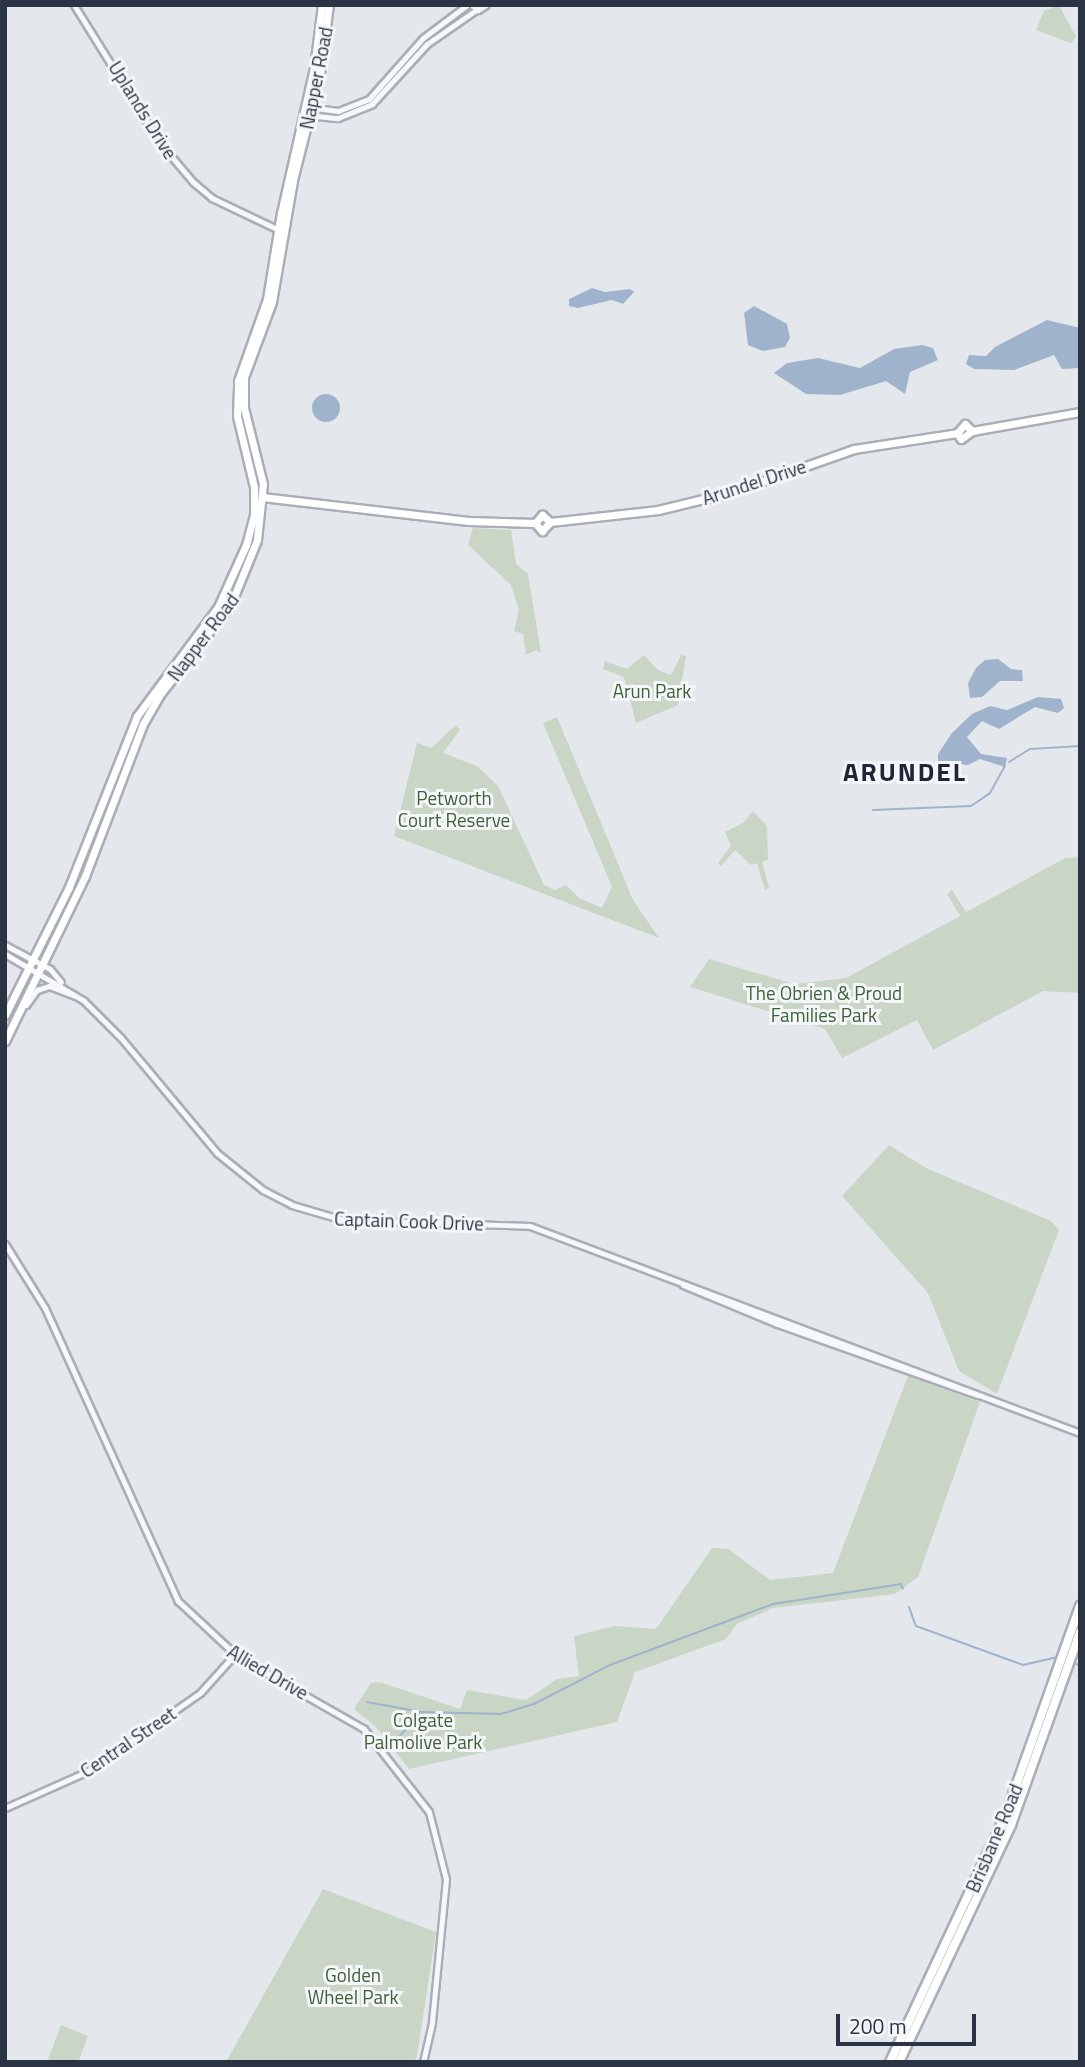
<!DOCTYPE html>
<html>
<head>
<meta charset="utf-8">
<style>
	body { margin:0 }
	#map { position:relative; width:1085px; height:2067px; overflow:hidden; background:#e4e7ec; font-family:"Titillium Web",sans-serif }
	div>[style] { position:absolute }
	[style*='--x'] { left:calc(var(--x)*1px); top:calc(var(--y)*1px); width:calc(var(--w)*1px); rotate:calc(var(--a)*1deg) }
	.green>* { inset:0; background:#c9d6c5 }
	.water>* { inset:0; background:#9fb4cc }
	.round { border-radius:50% }
	.stream>* { height:2px; margin:-1px; padding:0 1px; transform-origin:1px; border-radius:1px; background:#9fb4cc }
	.roads { filter:drop-shadow(2px 0 #a9aeb7) drop-shadow(-2px 0 #a9aeb7) drop-shadow(0 2px #a9aeb7) drop-shadow(0 -2px #a9aeb7) }
	.minor>* { height:5px; margin:-2.5px; padding:0 2.5px; transform-origin:2.5px; border-radius:2.5px; background:#f7f8fa }
	.major>* { height:7px; margin:-3.5px; padding:0 3.5px; transform-origin:3.5px; border-radius:3.5px; background:#fff }
	.highway>* { height:8px; margin:-4px; padding:0 4px; transform-origin:4px; border-radius:4px; background:#fff }
	span { translate:-50% -50%; white-space:nowrap; text-align:center; line-height:1.15; -webkit-text-stroke:6px #f4f6f9; paint-order:stroke }
	.street-label { font-size:19px; color:#2b3445 }
	.park-label { font-size:19px; color:#3f6138 }
	.district-label { font-size:26px; color:#1d2536; font-weight:700; letter-spacing:2px }
	.frame { position:absolute; inset:0; border:7px solid #2b3445; pointer-events:none }
	.scale { position:absolute; left:836px; top:2014px; width:140px; height:32px; box-sizing:border-box; border:4px solid #2b3445; border-top:0; padding-left:9px; font-size:21px; line-height:24px; white-space:nowrap; color:#2b3445; -webkit-text-stroke:5px #f4f6f9; paint-order:stroke }
</style>
</head>
<body>
<div id="map">
	<div class="green">
		<i style="clip-path:polygon(1059px 5px,1076px 37px,1071px 43px,1036px 30px,1044px 11px)"></i>
		<i style="clip-path:polygon(473px 528px,511px 530px,516px 564px,528px 574px,541px 653px,536px 650px,526px 655px,523px 634px,514px 631px,519px 610px,511px 585px,468px 545px)"></i>
		<i style="clip-path:polygon(644px 655px,658px 670px,671px 675px,681px 655px,686px 656px,678px 705px,636px 723px,624px 677px,603px 669px,605px 661px,627px 669px)"></i>
		<i style="clip-path:polygon(557px 717px,633px 900px,659px 938px,394px 836px,417px 743px,431px 748px,456px 725px,460px 730px,443px 753px,477px 766px,498px 786px,544px 885px,555px 890px,566px 885px,579px 898px,602px 908px,612px 887px,543px 723px)"></i>
		<i style="clip-path:polygon(753px 811px,767px 826px,768px 860px,762px 862px,769px 887px,765px 890px,757px 863px,751px 865px,735px 850px,721px 866px,718px 863px,731px 846px,725px 832px,743px 823px)"></i>
		<i style="clip-path:polygon(1080px 857px,1080px 993px,1043px 991px,933px 1050px,917px 1020px,842px 1058px,825px 1029px,690px 987px,709px 959px,794px 984px,846px 978px,960px 916px,947px 894px,952px 890px,966px 912px,1065px 858px)"></i>
		<i style="clip-path:polygon(889px 1145px,926px 1168px,1051px 1221px,1059px 1230px,997px 1394px,959px 1371px,928px 1293px,842px 1196px)"></i>
		<i style="clip-path:polygon(908px 1376px,980px 1402px,918px 1577px,895px 1594px,773px 1608px,737px 1624px,726px 1639px,635px 1672px,617px 1722px,409px 1769px,375px 1726px,354px 1709px,371px 1683px,380px 1682px,460px 1709px,467px 1690px,526px 1700px,557px 1679px,579px 1676px,574px 1636px,614px 1626px,656px 1629px,712px 1548px,728px 1549px,770px 1580px,833px 1573px)"></i>
		<i style="clip-path:polygon(323px 1889px,436px 1932px,417px 2056px,414px 2062px,226px 2062px)"></i>
		<i style="clip-path:polygon(61px 2025px,88px 2036px,78px 2062px,47px 2062px)"></i>
	</div>
	<div class="water">
		<i style="clip-path:polygon(592px 288px,605px 292px,630px 289px,634px 292px,623px 304px,612px 300px,578px 308px,569px 306px,569px 299px)"></i>
		<i style="clip-path:polygon(754px 306px,787px 324px,790px 338px,785px 347px,763px 351px,748px 345px,744px 313px)"></i>
		<i style="clip-path:polygon(1047px 320px,1080px 328px,1080px 368px,1062px 369px,1054px 355px,1014px 370px,974px 369px,966px 364px,969px 355px,986px 356px,995px 347px)"></i>
		<i style="clip-path:polygon(922px 345px,933px 348px,938px 360px,910px 372px,905px 394px,886px 381px,840px 395px,806px 394px,774px 373px,787px 363px,818px 358px,860px 368px,894px 349px)"></i>
		<i class="round" style="left:312px;top:394px;width:28px;height:28px"></i>
		<i style="clip-path:polygon(998px 659px,1011px 669px,1022px 670px,1023px 681px,1000px 681px,982px 697px,970px 698px,968px 683px,976px 668px,985px 660px)"></i>
		<i style="clip-path:polygon(1038px 697px,1061px 699px,1064px 708px,1058px 713px,1035px 707px,999px 729px,982px 721px,967px 737px,981px 754px,1007px 758px,1005px 767px,980px 759px,968px 765px,938px 762px,938px 754px,952px 733px,972px 714px,990px 706px,1007px 710px)"></i>
	</div>
	<div class="stream">
		<i style="--x:1009;--y:762;--w:25;--a:-32"></i>
		<i style="--x:1030;--y:749;--w:50;--a:-3.4"></i>
		<i style="--x:873;--y:810;--w:98;--a:-2.3"></i>
		<i style="--x:971;--y:806;--w:23;--a:-34"></i>
		<i style="--x:990;--y:793;--w:31;--a:-61"></i>
		<i style="--x:909;--y:1607;--w:20;--a:70"></i>
		<i style="--x:916;--y:1626;--w:114;--a:20"></i>
		<i style="--x:1023;--y:1665;--w:32;--a:-13"></i>
		<i style="--x:1076;--y:1664;--w:4;--a:14"></i>
		<i style="--x:367;--y:1702;--w:55;--a:10.5"></i>
		<i style="--x:390;--y:1747;--w:47;--a:-48.5"></i>
		<i style="--x:421;--y:1712;--w:80;--a:1.4"></i>
		<i style="--x:501;--y:1714;--w:34;--a:-17"></i>
		<i style="--x:534;--y:1704;--w:85;--a:-27.2"></i>
		<i style="--x:610;--y:1665;--w:174;--a:-20.5"></i>
		<i style="--x:773;--y:1604;--w:130;--a:-8.9"></i>
		<i style="--x:901;--y:1584;--w:5;--a:68"></i>
	</div>
	<div class="roads">
		<div class="minor">
			<i style="--x:74;--y:5;--w:163;--a:58.1"></i>
			<i style="--x:160;--y:143;--w:51;--a:49.8"></i>
			<i style="--x:193;--y:182;--w:25;--a:40"></i>
			<i style="--x:212;--y:198;--w:74;--a:25.5"></i>
			<i style="--x:472;--y:5;--w:8;--a:40"></i>
			<i style="--x:478;--y:10;--w:9;--a:-32"></i>
			<i style="--x:309;--y:107;--w:29;--a:8"></i>
			<i style="--x:338;--y:111;--w:33;--a:-21"></i>
			<i style="--x:369;--y:99;--w:81;--a:-48.5"></i>
			<i style="--x:423;--y:38;--w:55;--a:-36.9"></i>
			<i style="--x:307;--y:115;--w:31;--a:6"></i>
			<i style="--x:338;--y:118;--w:37;--a:-22"></i>
			<i style="--x:372;--y:104;--w:81;--a:-47.5"></i>
			<i style="--x:427;--y:44;--w:60;--a:-34.8"></i>
			<i style="--x:5;--y:945;--w:51;--a:28.1"></i>
			<i style="--x:50;--y:969;--w:17;--a:50"></i>
			<i style="--x:5;--y:954;--w:92;--a:30.7"></i>
			<i style="--x:84;--y:1001;--w:52;--a:45"></i>
			<i style="--x:121;--y:1038;--w:150;--a:50.1"></i>
			<i style="--x:217;--y:1153;--w:59;--a:38.8"></i>
			<i style="--x:263;--y:1190;--w:33;--a:27"></i>
			<i style="--x:292;--y:1205;--w:53;--a:16.4"></i>
			<i style="--x:343;--y:1220;--w:187;--a:1.8"></i>
			<i style="--x:530;--y:1226;--w:588;--a:20.62"></i>
			<i style="--x:26;--y:1005;--w:19;--a:-54"></i>
			<i style="--x:37;--y:990;--w:13;--a:-18"></i>
			<i style="--x:49;--y:986;--w:28;--a:21"></i>
			<i style="--x:5;--y:1244;--w:75;--a:58"></i>
			<i style="--x:45;--y:1308;--w:322;--a:65.6"></i>
			<i style="--x:178;--y:1601;--w:82;--a:43"></i>
			<i style="--x:238;--y:1657;--w:145;--a:29.7"></i>
			<i style="--x:364;--y:1729;--w:105;--a:51.9"></i>
			<i style="--x:429;--y:1812;--w:69;--a:75.8"></i>
			<i style="--x:446;--y:1879;--w:145;--a:95.6"></i>
			<i style="--x:432;--y:2023;--w:40;--a:103"></i>
			<i style="--x:683;--y:1285;--w:102;--a:22.5"></i>
			<i style="--x:777;--y:1324;--w:213;--a:19.5"></i>
			<i style="--x:5;--y:1808;--w:91;--a:-24"></i>
			<i style="--x:88;--y:1771;--w:136;--a:-34.9"></i>
			<i style="--x:200;--y:1693;--w:52;--a:-48.1"></i>
		</div>
		<div class="major">
			<i style="--x:972;--y:431;--w:110;--a:-10"></i>
			<i style="--x:957;--y:433;--w:12;--a:-48"></i>
			<i style="--x:965;--y:424;--w:10;--a:45"></i>
			<i style="--x:957;--y:433;--w:7;--a:56"></i>
			<i style="--x:961;--y:439;--w:14;--a:-36"></i>
			<i style="--x:262;--y:497;--w:208;--a:6.6"></i>
			<i style="--x:469;--y:521;--w:66;--a:1.7"></i>
			<i style="--x:550;--y:522;--w:109;--a:-6.3"></i>
			<i style="--x:658;--y:510;--w:76;--a:-13.7"></i>
			<i style="--x:732;--y:492;--w:129;--a:-19.4"></i>
			<i style="--x:854;--y:449;--w:104;--a:-8.8"></i>
			<i style="--x:535;--y:523;--w:11;--a:49"></i>
			<i style="--x:542;--y:531;--w:12;--a:-48"></i>
			<i style="--x:535;--y:523;--w:11;--a:-49"></i>
			<i style="--x:542;--y:515;--w:11;--a:41"></i>
			<i style="--x:5;--y:1015;--w:143;--a:-63.4"></i>
			<i style="--x:69;--y:887;--w:184;--a:-68.3"></i>
			<i style="--x:137;--y:716;--w:136;--a:-53.4"></i>
			<i style="--x:218;--y:607;--w:68;--a:-65.7"></i>
			<i style="--x:246;--y:545;--w:30;--a:-75"></i>
			<i style="--x:254;--y:516;--w:29;--a:-90"></i>
			<i style="--x:254;--y:487;--w:73;--a:-103.5"></i>
			<i style="--x:237;--y:416;--w:35;--a:-88"></i>
			<i style="--x:238;--y:381;--w:87;--a:-70.5"></i>
			<i style="--x:267;--y:299;--w:87;--a:-80.8"></i>
			<i style="--x:281;--y:213;--w:149;--a:-77.2"></i>
			<i style="--x:314;--y:68;--w:64;--a:-82.8"></i>
			<i style="--x:5;--y:1041;--w:183;--a:-64.1"></i>
			<i style="--x:85;--y:876;--w:163;--a:-69.1"></i>
			<i style="--x:143;--y:724;--w:36;--a:-60"></i>
			<i style="--x:161;--y:693;--w:113;--a:-51.8"></i>
			<i style="--x:231;--y:604;--w:69;--a:-67.9"></i>
			<i style="--x:257;--y:540;--w:56;--a:-83.9"></i>
			<i style="--x:263;--y:484;--w:78;--a:-104"></i>
			<i style="--x:244;--y:408;--w:31;--a:-90"></i>
			<i style="--x:244;--y:377;--w:80;--a:-69.5"></i>
			<i style="--x:272;--y:302;--w:124;--a:-80.2"></i>
			<i style="--x:293;--y:180;--w:110;--a:-75.8"></i>
			<i style="--x:320;--y:73;--w:69;--a:-82.5"></i>
		</div>
		<div class="highway">
			<i style="--x:890;--y:2062;--w:271;--a:-64.9"></i>
			<i style="--x:1005;--y:1817;--w:224;--a:-70.4"></i>
			<i style="--x:899;--y:2062;--w:262;--a:-64.7"></i>
			<i style="--x:1011;--y:1825;--w:205;--a:-70.3"></i>
		</div>
	</div>
	<div class="street-label">
		<span style="left:316px;top:78px;rotate:-79deg">Napper Road</span>
		<span style="left:143px;top:110px;rotate:58deg">Uplands Drive</span>
		<span style="left:754px;top:482px;rotate:-18deg">Arundel Drive</span>
		<span style="left:203px;top:637px;rotate:-53deg">Napper Road</span>
		<span style="left:409px;top:1221px;rotate:2deg">Captain Cook Drive</span>
		<span style="left:268px;top:1672px;rotate:30deg">Allied Drive</span>
		<span style="left:128px;top:1742px;rotate:-34deg">Central Street</span>
		<span style="left:994px;top:1838px;rotate:-67deg">Brisbane Road</span>
	</div>
	<div class="park-label">
		<span style="left:652px;top:691px">Arun Park</span>
		<span style="left:454px;top:809px">Petworth<br>Court Reserve</span>
		<span style="left:824px;top:1004px">The Obrien &amp; Proud<br>Families Park</span>
		<span style="left:423px;top:1731px">Colgate<br>Palmolive Park</span>
		<span style="left:353px;top:1986px">Golden<br>Wheel Park</span>
	</div>
	<div class="district-label">
		<span style="left:905px;top:772px">ARUNDEL</span>
	</div>
	<div class="frame"></div>
	<div class="scale">200 m</div>
</div>
</body>
</html>
